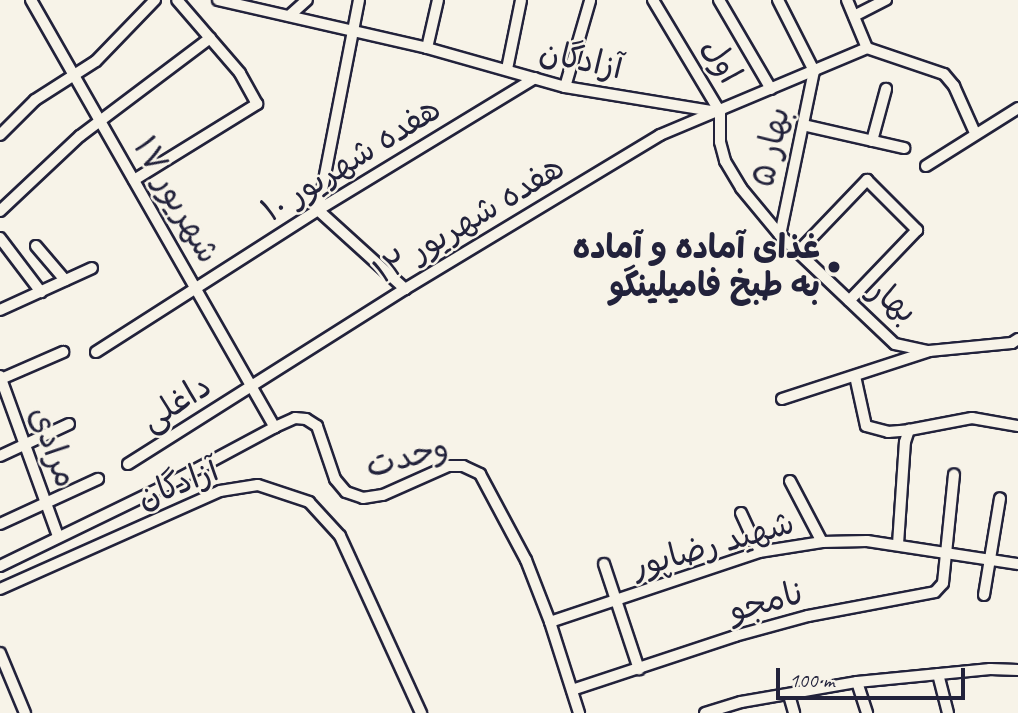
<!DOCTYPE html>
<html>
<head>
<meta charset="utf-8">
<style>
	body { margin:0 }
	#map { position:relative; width:1018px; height:713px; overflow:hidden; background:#f7f3e8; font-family:Caveat,"Playpen Sans Arabic",sans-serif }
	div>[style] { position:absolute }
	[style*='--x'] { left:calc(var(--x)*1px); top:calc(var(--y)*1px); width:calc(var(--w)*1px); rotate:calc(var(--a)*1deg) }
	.roads { filter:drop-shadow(2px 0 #22223b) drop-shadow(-2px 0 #22223b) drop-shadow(0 2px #22223b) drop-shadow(0 -2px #22223b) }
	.minor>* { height:10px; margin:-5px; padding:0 5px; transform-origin:5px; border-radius:5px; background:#f7f3e8 }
	.dots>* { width:19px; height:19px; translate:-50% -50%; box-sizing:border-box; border:4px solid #f7f3e8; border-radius:50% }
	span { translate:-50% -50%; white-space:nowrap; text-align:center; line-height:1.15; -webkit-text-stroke:5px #f7f3e8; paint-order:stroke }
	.street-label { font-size:33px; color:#22223b }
	.poi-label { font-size:33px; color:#22223b; font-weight:700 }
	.right { translate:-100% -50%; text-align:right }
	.scale { position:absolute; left:776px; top:668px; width:189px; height:32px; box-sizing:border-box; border:4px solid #22223b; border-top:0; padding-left:9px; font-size:21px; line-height:24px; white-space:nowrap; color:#22223b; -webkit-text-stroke:5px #f7f3e8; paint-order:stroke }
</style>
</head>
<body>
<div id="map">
	<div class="roads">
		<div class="minor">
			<i style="--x:31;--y:0;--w:492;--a:60.3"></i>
			<i style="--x:218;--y:0;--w:214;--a:12.9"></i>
			<i style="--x:427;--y:48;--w:143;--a:15.8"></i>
			<i style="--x:565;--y:87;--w:154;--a:9.3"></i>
			<i style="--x:359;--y:0;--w:214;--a:101"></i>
			<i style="--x:318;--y:210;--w:118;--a:42.2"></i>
			<i style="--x:653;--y:0;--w:131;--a:59.1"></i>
			<i style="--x:720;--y:112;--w:30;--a:90"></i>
			<i style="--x:720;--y:142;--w:20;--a:75"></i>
			<i style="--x:725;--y:161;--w:31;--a:59"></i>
			<i style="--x:741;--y:188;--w:61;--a:50.3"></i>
			<i style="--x:780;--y:235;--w:158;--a:43.5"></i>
			<i style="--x:895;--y:344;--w:35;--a:12"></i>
			<i style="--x:929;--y:351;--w:83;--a:-5.5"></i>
			<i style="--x:1012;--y:343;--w:7;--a:-34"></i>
			<i style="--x:719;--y:0;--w:103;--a:59.7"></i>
			<i style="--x:778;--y:0;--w:80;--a:63.1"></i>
			<i style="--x:814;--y:71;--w:167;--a:101.7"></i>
			<i style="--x:847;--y:0;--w:52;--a:67.4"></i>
			<i style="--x:289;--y:16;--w:24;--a:-42"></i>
			<i style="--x:854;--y:16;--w:36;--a:-27"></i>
			<i style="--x:427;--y:48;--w:49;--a:-77.1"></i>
			<i style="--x:507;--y:69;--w:70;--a:-78.5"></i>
			<i style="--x:565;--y:87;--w:90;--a:-73.8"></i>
			<i style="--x:803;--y:125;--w:104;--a:12.8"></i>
			<i style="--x:0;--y:135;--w:49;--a:-45"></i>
			<i style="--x:35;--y:100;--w:72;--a:-32.6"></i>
			<i style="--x:96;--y:61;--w:85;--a:-46"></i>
			<i style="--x:872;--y:141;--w:54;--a:-74.9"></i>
			<i style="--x:926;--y:166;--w:109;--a:-32.2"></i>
			<i style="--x:134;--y:180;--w:145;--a:-31.7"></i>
			<i style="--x:257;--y:104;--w:35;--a:-119"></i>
			<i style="--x:240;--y:73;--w:96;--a:-130.8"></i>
			<i style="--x:0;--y:211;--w:110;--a:-43.2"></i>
			<i style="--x:80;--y:136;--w:163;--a:-37"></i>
			<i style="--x:0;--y:238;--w:68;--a:52.8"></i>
			<i style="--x:36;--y:246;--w:45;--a:49.5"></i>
			<i style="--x:798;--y:252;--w:100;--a:-46.2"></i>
			<i style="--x:867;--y:180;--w:71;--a:45"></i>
			<i style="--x:917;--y:230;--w:98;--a:133.8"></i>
			<i style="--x:0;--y:310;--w:101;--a:-24.5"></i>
			<i style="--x:96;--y:352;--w:264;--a:-32.6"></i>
			<i style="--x:318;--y:210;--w:254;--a:-31.3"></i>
			<i style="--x:0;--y:376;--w:170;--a:70.1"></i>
			<i style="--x:855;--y:376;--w:51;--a:77.6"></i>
			<i style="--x:866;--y:426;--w:23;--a:15"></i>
			<i style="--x:888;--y:432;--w:21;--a:-5"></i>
			<i style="--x:1;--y:379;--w:68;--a:-23.5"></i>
			<i style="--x:782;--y:399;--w:152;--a:-18"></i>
			<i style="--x:0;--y:456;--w:76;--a:-24.9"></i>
			<i style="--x:128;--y:464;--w:328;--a:-32.3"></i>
			<i style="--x:405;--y:289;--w:298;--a:-31.1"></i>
			<i style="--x:660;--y:135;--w:225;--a:-22.8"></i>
			<i style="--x:867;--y:48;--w:81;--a:18.7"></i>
			<i style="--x:944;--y:74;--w:16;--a:50"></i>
			<i style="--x:954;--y:86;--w:51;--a:65.9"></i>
			<i style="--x:790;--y:481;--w:69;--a:62.3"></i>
			<i style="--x:741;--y:513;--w:43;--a:65.2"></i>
			<i style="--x:0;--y:524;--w:108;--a:-24.7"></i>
			<i style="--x:898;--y:544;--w:102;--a:-86.1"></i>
			<i style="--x:905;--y:442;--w:13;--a:-72"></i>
			<i style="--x:909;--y:430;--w:64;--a:-10.8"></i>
			<i style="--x:972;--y:418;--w:47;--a:9.9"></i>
			<i style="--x:604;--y:564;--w:111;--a:71.6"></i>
			<i style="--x:0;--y:566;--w:186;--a:-25.9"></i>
			<i style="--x:167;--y:485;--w:123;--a:-28.2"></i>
			<i style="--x:275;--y:427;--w:22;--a:-24"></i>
			<i style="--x:295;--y:418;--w:11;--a:5"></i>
			<i style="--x:306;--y:419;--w:13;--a:32"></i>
			<i style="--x:317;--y:426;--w:56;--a:71.2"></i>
			<i style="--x:335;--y:479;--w:17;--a:50"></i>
			<i style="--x:346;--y:492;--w:18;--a:19"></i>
			<i style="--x:363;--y:498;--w:20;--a:-9"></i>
			<i style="--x:383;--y:495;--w:71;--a:-24"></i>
			<i style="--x:448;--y:466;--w:15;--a:0"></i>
			<i style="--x:463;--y:466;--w:19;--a:25"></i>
			<i style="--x:480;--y:474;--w:98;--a:61.9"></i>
			<i style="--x:526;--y:560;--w:66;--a:68.8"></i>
			<i style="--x:550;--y:622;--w:96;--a:72.3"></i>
			<i style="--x:0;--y:589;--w:241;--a:-24"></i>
			<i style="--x:220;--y:491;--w:38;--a:-9"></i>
			<i style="--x:258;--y:485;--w:54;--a:18.4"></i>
			<i style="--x:309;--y:502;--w:46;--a:47.6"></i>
			<i style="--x:340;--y:536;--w:195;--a:65.4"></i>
			<i style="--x:984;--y:595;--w:98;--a:-80.6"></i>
			<i style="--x:550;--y:622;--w:220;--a:-18.5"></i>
			<i style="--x:759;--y:552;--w:64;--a:-9"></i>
			<i style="--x:822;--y:542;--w:45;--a:-1.3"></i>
			<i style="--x:867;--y:541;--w:153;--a:8.7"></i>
			<i style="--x:0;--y:653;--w:65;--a:67.4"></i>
			<i style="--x:938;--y:674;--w:40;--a:75.6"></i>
			<i style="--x:857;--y:682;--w:33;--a:72"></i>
			<i style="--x:572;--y:690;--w:172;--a:-18.3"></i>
			<i style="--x:735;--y:636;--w:76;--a:-15.3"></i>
			<i style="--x:808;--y:616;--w:129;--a:-10.7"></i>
			<i style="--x:935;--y:592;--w:12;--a:-48"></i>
			<i style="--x:943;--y:583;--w:109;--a:-84.2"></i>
			<i style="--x:789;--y:695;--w:19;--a:74"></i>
			<i style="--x:705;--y:713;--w:38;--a:-17"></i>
			<i style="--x:741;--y:702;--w:118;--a:-9.8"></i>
			<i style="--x:857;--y:682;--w:134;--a:-5.6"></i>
			<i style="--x:990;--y:669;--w:28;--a:2"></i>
		</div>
	</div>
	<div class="dots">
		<i style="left:834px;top:267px;background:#22223b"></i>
	</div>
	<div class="street-label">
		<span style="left:581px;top:60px;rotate:12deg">آزادگان</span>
		<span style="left:721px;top:61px;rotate:60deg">اول</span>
		<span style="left:771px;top:147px;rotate:-78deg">بهار ۵</span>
		<span style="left:351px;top:160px;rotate:-32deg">هفده شهریور ۱۰</span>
		<span style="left:176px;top:200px;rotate:60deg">۱۷ شهریور</span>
		<span style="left:469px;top:220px;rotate:-31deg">هفده شهریور ۱۲</span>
		<span style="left:893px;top:301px;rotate:38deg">بهار</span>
		<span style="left:176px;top:403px;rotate:-32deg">داغلی</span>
		<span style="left:53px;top:447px;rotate:70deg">مرادی</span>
		<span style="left:407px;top:457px;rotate:-15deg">وحدت</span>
		<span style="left:178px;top:484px;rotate:-21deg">آزادگان</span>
		<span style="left:713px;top:545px;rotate:-16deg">شهید رضاپور</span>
		<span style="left:766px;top:602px;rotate:-15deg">نامجو</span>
	</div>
	<div class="poi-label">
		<span class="right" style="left:820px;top:267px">غذای آماده و آماده<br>به طبخ فامیلینگو</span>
	</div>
	<div class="scale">100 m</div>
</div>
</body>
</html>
